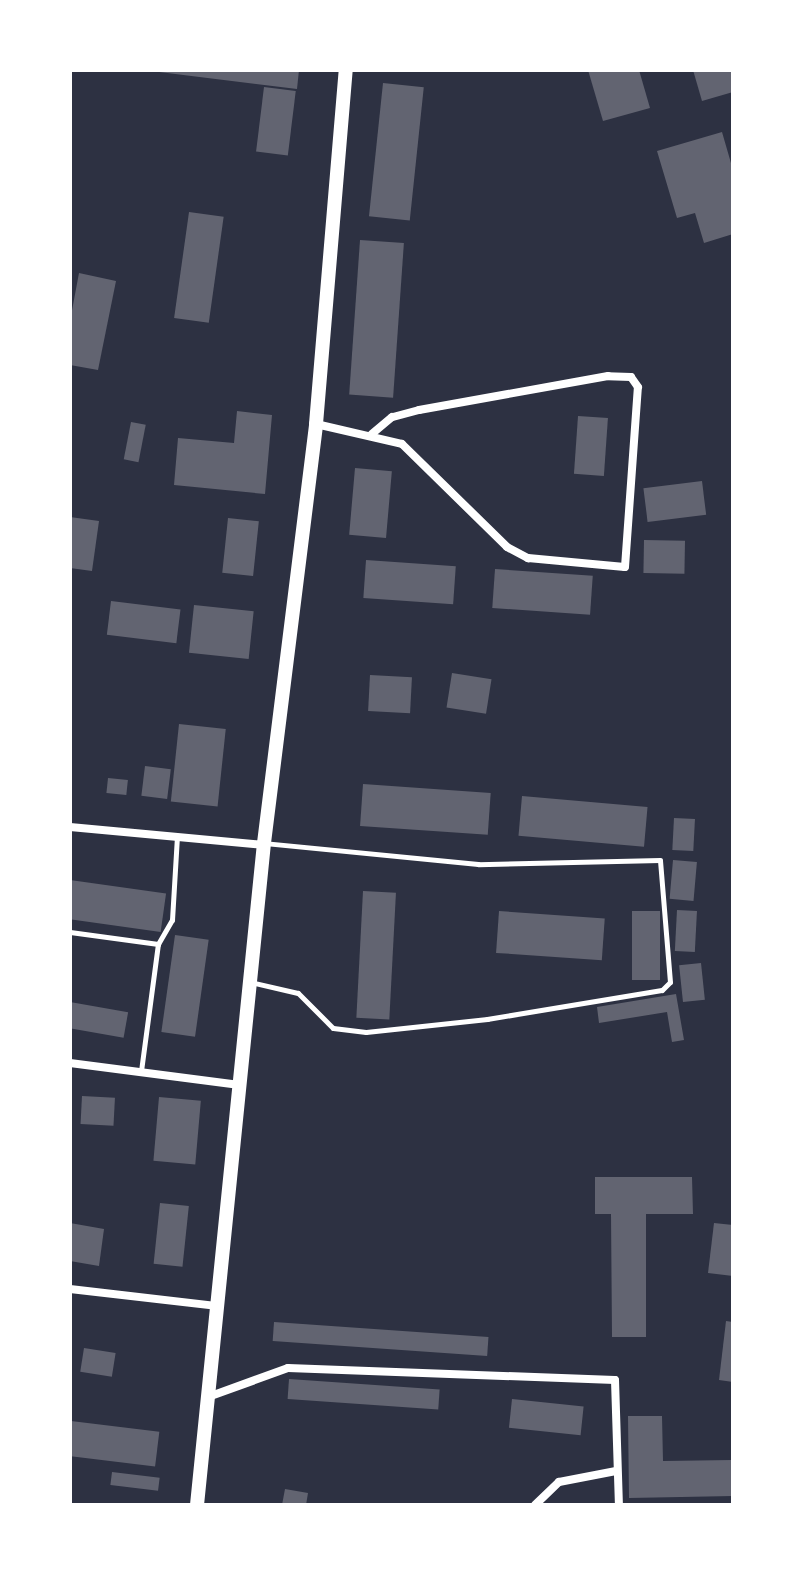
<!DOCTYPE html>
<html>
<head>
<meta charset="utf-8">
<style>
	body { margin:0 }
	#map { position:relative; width:803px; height:1575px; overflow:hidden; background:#2d3142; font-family:"Fira Sans",sans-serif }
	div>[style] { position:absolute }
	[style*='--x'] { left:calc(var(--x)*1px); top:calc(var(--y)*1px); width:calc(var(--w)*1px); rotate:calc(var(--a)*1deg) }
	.building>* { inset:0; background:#626471; transform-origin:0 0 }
	.service>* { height:5px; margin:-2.5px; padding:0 2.5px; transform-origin:2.5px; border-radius:2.5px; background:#fff }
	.minor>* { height:8px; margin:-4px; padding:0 4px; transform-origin:4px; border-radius:4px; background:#fff }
	.tertiary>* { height:14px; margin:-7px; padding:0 7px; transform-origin:7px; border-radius:7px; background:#fff }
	span { translate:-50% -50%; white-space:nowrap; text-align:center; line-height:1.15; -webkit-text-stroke:6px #fff; paint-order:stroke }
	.frame { position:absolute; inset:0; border:72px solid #fff; pointer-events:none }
</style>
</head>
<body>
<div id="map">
	<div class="building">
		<i style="clip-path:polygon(143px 70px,299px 70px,297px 89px)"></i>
		<i style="clip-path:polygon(588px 70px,639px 70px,650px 108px,603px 121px)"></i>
		<i style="clip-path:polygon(693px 70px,733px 70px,733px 92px,702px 101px)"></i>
		<i style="left:383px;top:83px;width:41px;height:134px;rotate:6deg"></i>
		<i style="left:264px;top:87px;width:32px;height:65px;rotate:7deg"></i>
		<i style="clip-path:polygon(722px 132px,733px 170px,733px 234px,704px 243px,695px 213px,677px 218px,657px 151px)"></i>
		<i style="left:189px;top:212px;width:35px;height:107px;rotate:8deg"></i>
		<i style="left:360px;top:240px;width:44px;height:155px;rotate:4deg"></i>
		<i style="clip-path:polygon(79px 273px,116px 281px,98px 370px,70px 365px,70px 321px)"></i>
		<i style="clip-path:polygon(237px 411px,272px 415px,265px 494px,174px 485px,178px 438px,234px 443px)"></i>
		<i style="left:578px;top:416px;width:30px;height:58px;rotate:4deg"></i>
		<i style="left:131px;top:422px;width:15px;height:38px;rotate:11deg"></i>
		<i style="left:355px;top:468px;width:37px;height:67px;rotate:5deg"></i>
		<i style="left:702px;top:481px;width:34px;height:59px;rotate:83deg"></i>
		<i style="clip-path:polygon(70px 517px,99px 521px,92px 571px,70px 568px)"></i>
		<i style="left:228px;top:518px;width:31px;height:55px;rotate:6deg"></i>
		<i style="left:644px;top:540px;width:41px;height:33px;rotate:1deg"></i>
		<i style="left:366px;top:560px;width:90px;height:38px;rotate:4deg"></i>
		<i style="left:495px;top:569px;width:98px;height:39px;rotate:4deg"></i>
		<i style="left:111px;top:601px;width:70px;height:34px;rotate:7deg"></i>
		<i style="left:194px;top:605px;width:60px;height:48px;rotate:6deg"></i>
		<i style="left:452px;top:673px;width:40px;height:35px;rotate:9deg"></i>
		<i style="left:370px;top:675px;width:42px;height:36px;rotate:3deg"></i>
		<i style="left:179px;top:724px;width:47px;height:78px;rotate:6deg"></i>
		<i style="left:145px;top:766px;width:26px;height:30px;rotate:7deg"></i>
		<i style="left:108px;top:778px;width:20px;height:15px;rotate:6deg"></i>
		<i style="left:363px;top:784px;width:128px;height:42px;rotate:4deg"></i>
		<i style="left:522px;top:796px;width:126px;height:40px;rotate:5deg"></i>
		<i style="left:674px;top:818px;width:21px;height:32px;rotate:3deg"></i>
		<i style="left:673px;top:860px;width:24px;height:39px;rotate:5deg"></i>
		<i style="left:70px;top:880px;width:97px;height:39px;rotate:8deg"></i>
		<i style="left:363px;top:891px;width:33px;height:127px;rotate:3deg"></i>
		<i style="left:677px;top:910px;width:20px;height:41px;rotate:3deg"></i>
		<i style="left:499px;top:911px;width:106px;height:42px;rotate:4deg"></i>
		<i style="left:632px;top:911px;width:28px;height:69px"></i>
		<i style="left:175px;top:935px;width:34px;height:98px;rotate:8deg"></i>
		<i style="left:701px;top:963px;width:37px;height:22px;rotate:84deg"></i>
		<i style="clip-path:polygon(676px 994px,684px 1040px,672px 1042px,667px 1012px,599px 1023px,597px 1007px)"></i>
		<i style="left:70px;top:1002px;width:59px;height:26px;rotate:10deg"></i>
		<i style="left:82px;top:1096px;width:33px;height:28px;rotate:3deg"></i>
		<i style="left:159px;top:1097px;width:42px;height:64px;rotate:5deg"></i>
		<i style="clip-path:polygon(595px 1177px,692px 1177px,693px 1214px,646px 1214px,646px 1337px,612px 1337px,611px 1214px,595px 1214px)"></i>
		<i style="left:160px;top:1203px;width:29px;height:61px;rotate:6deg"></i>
		<i style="clip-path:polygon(70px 1223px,104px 1229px,99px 1266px,70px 1261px)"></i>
		<i style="clip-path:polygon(714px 1223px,733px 1225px,733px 1276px,708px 1273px)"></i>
		<i style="clip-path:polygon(726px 1321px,733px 1322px,733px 1382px,719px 1380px)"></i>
		<i style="left:274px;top:1322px;width:215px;height:19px;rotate:4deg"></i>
		<i style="left:84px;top:1348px;width:32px;height:24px;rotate:9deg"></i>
		<i style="left:289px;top:1379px;width:151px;height:20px;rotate:4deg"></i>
		<i style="left:512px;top:1399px;width:72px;height:29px;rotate:6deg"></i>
		<i style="clip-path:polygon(628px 1416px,662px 1416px,663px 1461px,732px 1460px,733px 1496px,629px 1498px)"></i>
		<i style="left:71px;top:1421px;width:89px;height:35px;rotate:7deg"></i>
		<i style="left:112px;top:1472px;width:48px;height:13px;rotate:7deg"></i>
		<i style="clip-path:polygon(285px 1489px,308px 1493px,306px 1505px,282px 1505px)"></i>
	</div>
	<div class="service">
		<i style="--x:70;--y:932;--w:89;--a:7.8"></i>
		<i style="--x:158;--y:944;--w:28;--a:-60"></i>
		<i style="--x:172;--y:920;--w:83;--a:-86.6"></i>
		<i style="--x:250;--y:982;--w:49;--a:12.9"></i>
		<i style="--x:298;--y:993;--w:49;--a:45"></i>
		<i style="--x:333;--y:1028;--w:33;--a:7"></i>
		<i style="--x:366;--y:1032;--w:122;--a:-6.1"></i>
		<i style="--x:487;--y:1019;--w:177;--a:-9.4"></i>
		<i style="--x:662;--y:990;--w:11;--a:-45"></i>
		<i style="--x:670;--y:982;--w:122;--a:-94.7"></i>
		<i style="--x:660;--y:860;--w:182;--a:178.7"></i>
		<i style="--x:478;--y:864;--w:214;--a:-174.4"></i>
		<i style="--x:141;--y:1071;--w:128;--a:-82.4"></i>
	</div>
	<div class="minor">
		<i style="--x:316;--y:424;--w:88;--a:13.1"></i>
		<i style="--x:402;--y:444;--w:147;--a:44.4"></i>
		<i style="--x:507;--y:547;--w:24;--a:28"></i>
		<i style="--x:528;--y:558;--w:97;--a:5.3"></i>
		<i style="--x:625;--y:567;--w:180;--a:-85.9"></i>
		<i style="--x:638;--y:387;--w:12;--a:-125"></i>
		<i style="--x:631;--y:377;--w:23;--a:-178"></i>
		<i style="--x:608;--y:376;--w:192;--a:169.8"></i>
		<i style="--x:419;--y:410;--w:28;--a:165"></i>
		<i style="--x:392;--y:417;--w:26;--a:140"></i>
		<i style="--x:70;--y:827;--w:194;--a:5.3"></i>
		<i style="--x:70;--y:1063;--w:171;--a:7.4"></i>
		<i style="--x:70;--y:1289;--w:149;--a:6.6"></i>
		<i style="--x:208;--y:1397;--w:85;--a:-19.9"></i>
		<i style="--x:288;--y:1368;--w:327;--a:2.1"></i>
		<i style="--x:615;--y:1380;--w:125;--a:88.2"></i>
		<i style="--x:535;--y:1505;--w:33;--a:-44"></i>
		<i style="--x:559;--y:1482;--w:58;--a:-10.9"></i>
	</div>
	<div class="tertiary">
		<i style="--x:197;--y:1505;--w:665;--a:-84.22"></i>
		<i style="--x:264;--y:843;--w:422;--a:-82.9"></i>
		<i style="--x:316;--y:424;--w:355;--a:-85.2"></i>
	</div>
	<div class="frame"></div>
</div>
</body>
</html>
